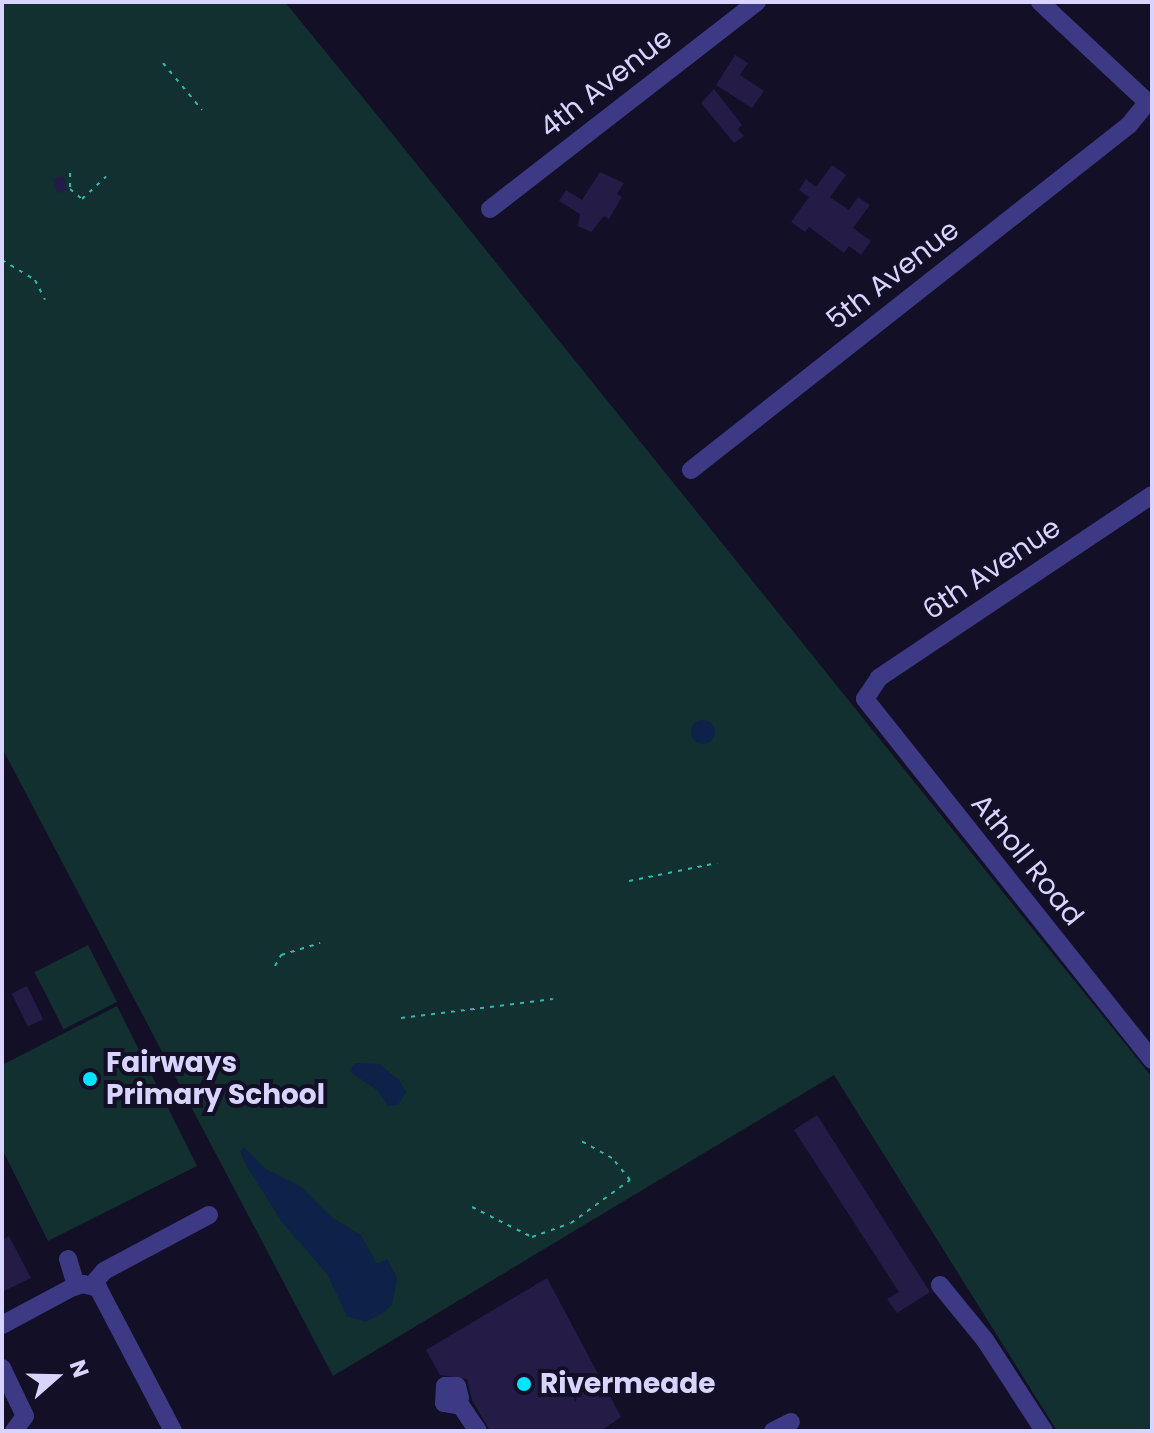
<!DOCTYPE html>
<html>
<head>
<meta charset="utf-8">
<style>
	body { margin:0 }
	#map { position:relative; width:1154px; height:1433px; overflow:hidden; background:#130f26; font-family:Poppins,sans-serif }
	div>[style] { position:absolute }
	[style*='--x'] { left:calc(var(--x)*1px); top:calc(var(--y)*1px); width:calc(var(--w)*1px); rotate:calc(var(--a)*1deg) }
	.green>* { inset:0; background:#12302f; transform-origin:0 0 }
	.water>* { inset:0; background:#0c2248 }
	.round { border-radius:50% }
	.building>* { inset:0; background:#241b47; transform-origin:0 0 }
	.path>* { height:2px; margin-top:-1px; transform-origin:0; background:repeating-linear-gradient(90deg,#2fb8b0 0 4px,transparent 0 10px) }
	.minor>* { height:18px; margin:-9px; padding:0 9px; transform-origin:9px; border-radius:9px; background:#3d3a85 }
	.dots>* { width:22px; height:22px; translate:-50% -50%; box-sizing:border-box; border:4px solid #130f26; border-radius:50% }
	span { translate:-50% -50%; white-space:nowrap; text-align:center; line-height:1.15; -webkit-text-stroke:8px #130f26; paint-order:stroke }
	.street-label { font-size:28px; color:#d9d4ff }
	.poi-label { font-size:28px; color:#d9d4ff; font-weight:700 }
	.left { translate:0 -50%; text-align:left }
	.frame { position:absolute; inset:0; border:4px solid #d9d4ff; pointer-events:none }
	.north { position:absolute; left:16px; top:1337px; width:80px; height:80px; -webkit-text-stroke:6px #130f26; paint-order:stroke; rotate:70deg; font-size:22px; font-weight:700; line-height:32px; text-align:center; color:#d9d4ff }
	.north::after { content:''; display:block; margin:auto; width:28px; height:36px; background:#d9d4ff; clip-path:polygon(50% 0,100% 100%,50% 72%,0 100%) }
</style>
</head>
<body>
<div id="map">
	<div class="green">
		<i style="clip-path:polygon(2px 2px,285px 2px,390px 131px,1152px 1077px,1152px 1431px,1057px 1431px,834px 1075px,333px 1376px,2px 748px)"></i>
		<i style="left:88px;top:945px;width:64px;height:60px;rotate:63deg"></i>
		<i style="clip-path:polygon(117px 1006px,197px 1166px,48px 1241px,2px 1149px,2px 1065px)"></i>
	</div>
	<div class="water">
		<i class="round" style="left:691px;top:720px;width:24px;height:24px"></i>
		<i style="clip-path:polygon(355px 1063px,379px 1064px,399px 1080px,406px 1092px,398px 1105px,388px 1106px,377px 1090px,349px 1071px)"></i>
		<i style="clip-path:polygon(244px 1147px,266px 1169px,302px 1187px,334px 1219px,361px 1235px,377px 1264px,387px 1259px,397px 1278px,392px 1305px,384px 1312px,366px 1322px,347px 1316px,327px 1274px,282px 1222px,247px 1167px,240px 1151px)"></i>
	</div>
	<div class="building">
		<i style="clip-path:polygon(735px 55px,748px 63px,740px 75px,764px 91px,752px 108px,716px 85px)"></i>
		<i style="clip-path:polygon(714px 89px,742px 125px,738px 129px,744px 136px,734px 143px,701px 103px)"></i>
		<i style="clip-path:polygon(832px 165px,846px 175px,830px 197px,849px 210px,858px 197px,870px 205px,853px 228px,871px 241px,861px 255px,849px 246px,844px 253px,809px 227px,805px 232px,791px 222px,809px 197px,799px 190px,806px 179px,816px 187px)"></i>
		<i style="clip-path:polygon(600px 172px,624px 183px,617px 194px,622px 197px,609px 219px,604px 216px,591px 232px,578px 226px,580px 214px,559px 201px,566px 190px,582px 200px)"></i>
		<i style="left:63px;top:176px;width:15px;height:10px;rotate:74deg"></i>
		<i style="left:27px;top:986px;width:37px;height:17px;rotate:64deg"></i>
		<i style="clip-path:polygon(817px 1115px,930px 1292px,897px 1313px,887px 1299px,899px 1292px,794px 1130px)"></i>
		<i style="clip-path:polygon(9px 1236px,31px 1278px,2px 1292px,2px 1240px)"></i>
		<i style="clip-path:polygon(547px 1278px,621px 1417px,601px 1431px,490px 1431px,472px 1400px,467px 1379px,440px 1375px,426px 1350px)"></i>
	</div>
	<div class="path">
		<i style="--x:163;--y:63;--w:61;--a:50.3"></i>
		<i style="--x:70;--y:173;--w:16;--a:90"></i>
		<i style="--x:70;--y:189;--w:16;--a:40"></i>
		<i style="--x:82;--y:199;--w:33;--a:-43"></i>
		<i style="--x:2;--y:260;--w:39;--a:31"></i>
		<i style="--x:35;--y:280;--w:22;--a:63"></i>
		<i style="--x:629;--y:881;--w:90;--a:-11.6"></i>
		<i style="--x:275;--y:966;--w:13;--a:-61"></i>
		<i style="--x:281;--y:955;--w:41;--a:-17.1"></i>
		<i style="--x:401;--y:1018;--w:153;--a:-7.1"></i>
		<i style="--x:472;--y:1207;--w:67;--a:26.6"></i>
		<i style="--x:532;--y:1237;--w:41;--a:-19.7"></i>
		<i style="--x:571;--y:1223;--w:73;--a:-36.1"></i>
		<i style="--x:630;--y:1180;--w:28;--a:-129"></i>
		<i style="--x:612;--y:1158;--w:37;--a:-151"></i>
	</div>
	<div class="minor">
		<i style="--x:1040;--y:2;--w:145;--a:43"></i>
		<i style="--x:490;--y:209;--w:338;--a:-37.8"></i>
		<i style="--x:691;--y:470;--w:558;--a:-38.23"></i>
		<i style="--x:1129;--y:125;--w:26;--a:-51"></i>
		<i style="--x:1152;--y:495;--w:329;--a:146.2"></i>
		<i style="--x:879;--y:678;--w:25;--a:124"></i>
		<i style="--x:865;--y:699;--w:461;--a:51.5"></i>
		<i style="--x:68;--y:1259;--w:28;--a:73"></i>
		<i style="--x:92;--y:1285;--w:18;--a:-49"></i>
		<i style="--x:104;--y:1271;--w:119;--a:-28.1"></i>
		<i style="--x:940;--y:1285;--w:71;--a:50.7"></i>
		<i style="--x:985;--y:1340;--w:108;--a:57"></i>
		<i style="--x:2;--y:1325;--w:78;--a:-28.2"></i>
		<i style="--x:71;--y:1288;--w:13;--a:-18"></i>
		<i style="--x:83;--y:1284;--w:16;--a:15"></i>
		<i style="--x:98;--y:1288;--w:161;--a:62.3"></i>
		<i style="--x:2;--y:1368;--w:53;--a:64.4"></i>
		<i style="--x:25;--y:1416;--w:19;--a:126"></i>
		<i style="--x:455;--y:1402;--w:6;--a:-39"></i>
		<i style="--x:460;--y:1398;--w:12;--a:-104"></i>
		<i style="--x:457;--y:1386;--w:12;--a:180"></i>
		<i style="--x:445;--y:1386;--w:17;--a:93"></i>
		<i style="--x:444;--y:1403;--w:17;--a:10"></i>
		<i style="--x:461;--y:1406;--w:30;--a:56"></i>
		<i style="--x:773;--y:1431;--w:20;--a:-27"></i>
	</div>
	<div class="dots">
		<i style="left:90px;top:1079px;background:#00e5ff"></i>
		<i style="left:524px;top:1384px;background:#00e5ff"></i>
	</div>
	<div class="street-label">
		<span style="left:606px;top:83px;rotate:-38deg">4th Avenue</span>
		<span style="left:893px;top:275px;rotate:-38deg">5th Avenue</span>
		<span style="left:992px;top:569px;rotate:-34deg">6th Avenue</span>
		<span style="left:1027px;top:860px;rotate:51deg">Atholl Road</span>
	</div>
	<div class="poi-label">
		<span class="left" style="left:106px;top:1079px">Fairways<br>Primary School</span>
		<span class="left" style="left:540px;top:1384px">Rivermeade</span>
	</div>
	<div class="frame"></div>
	<div class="north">N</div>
</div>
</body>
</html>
